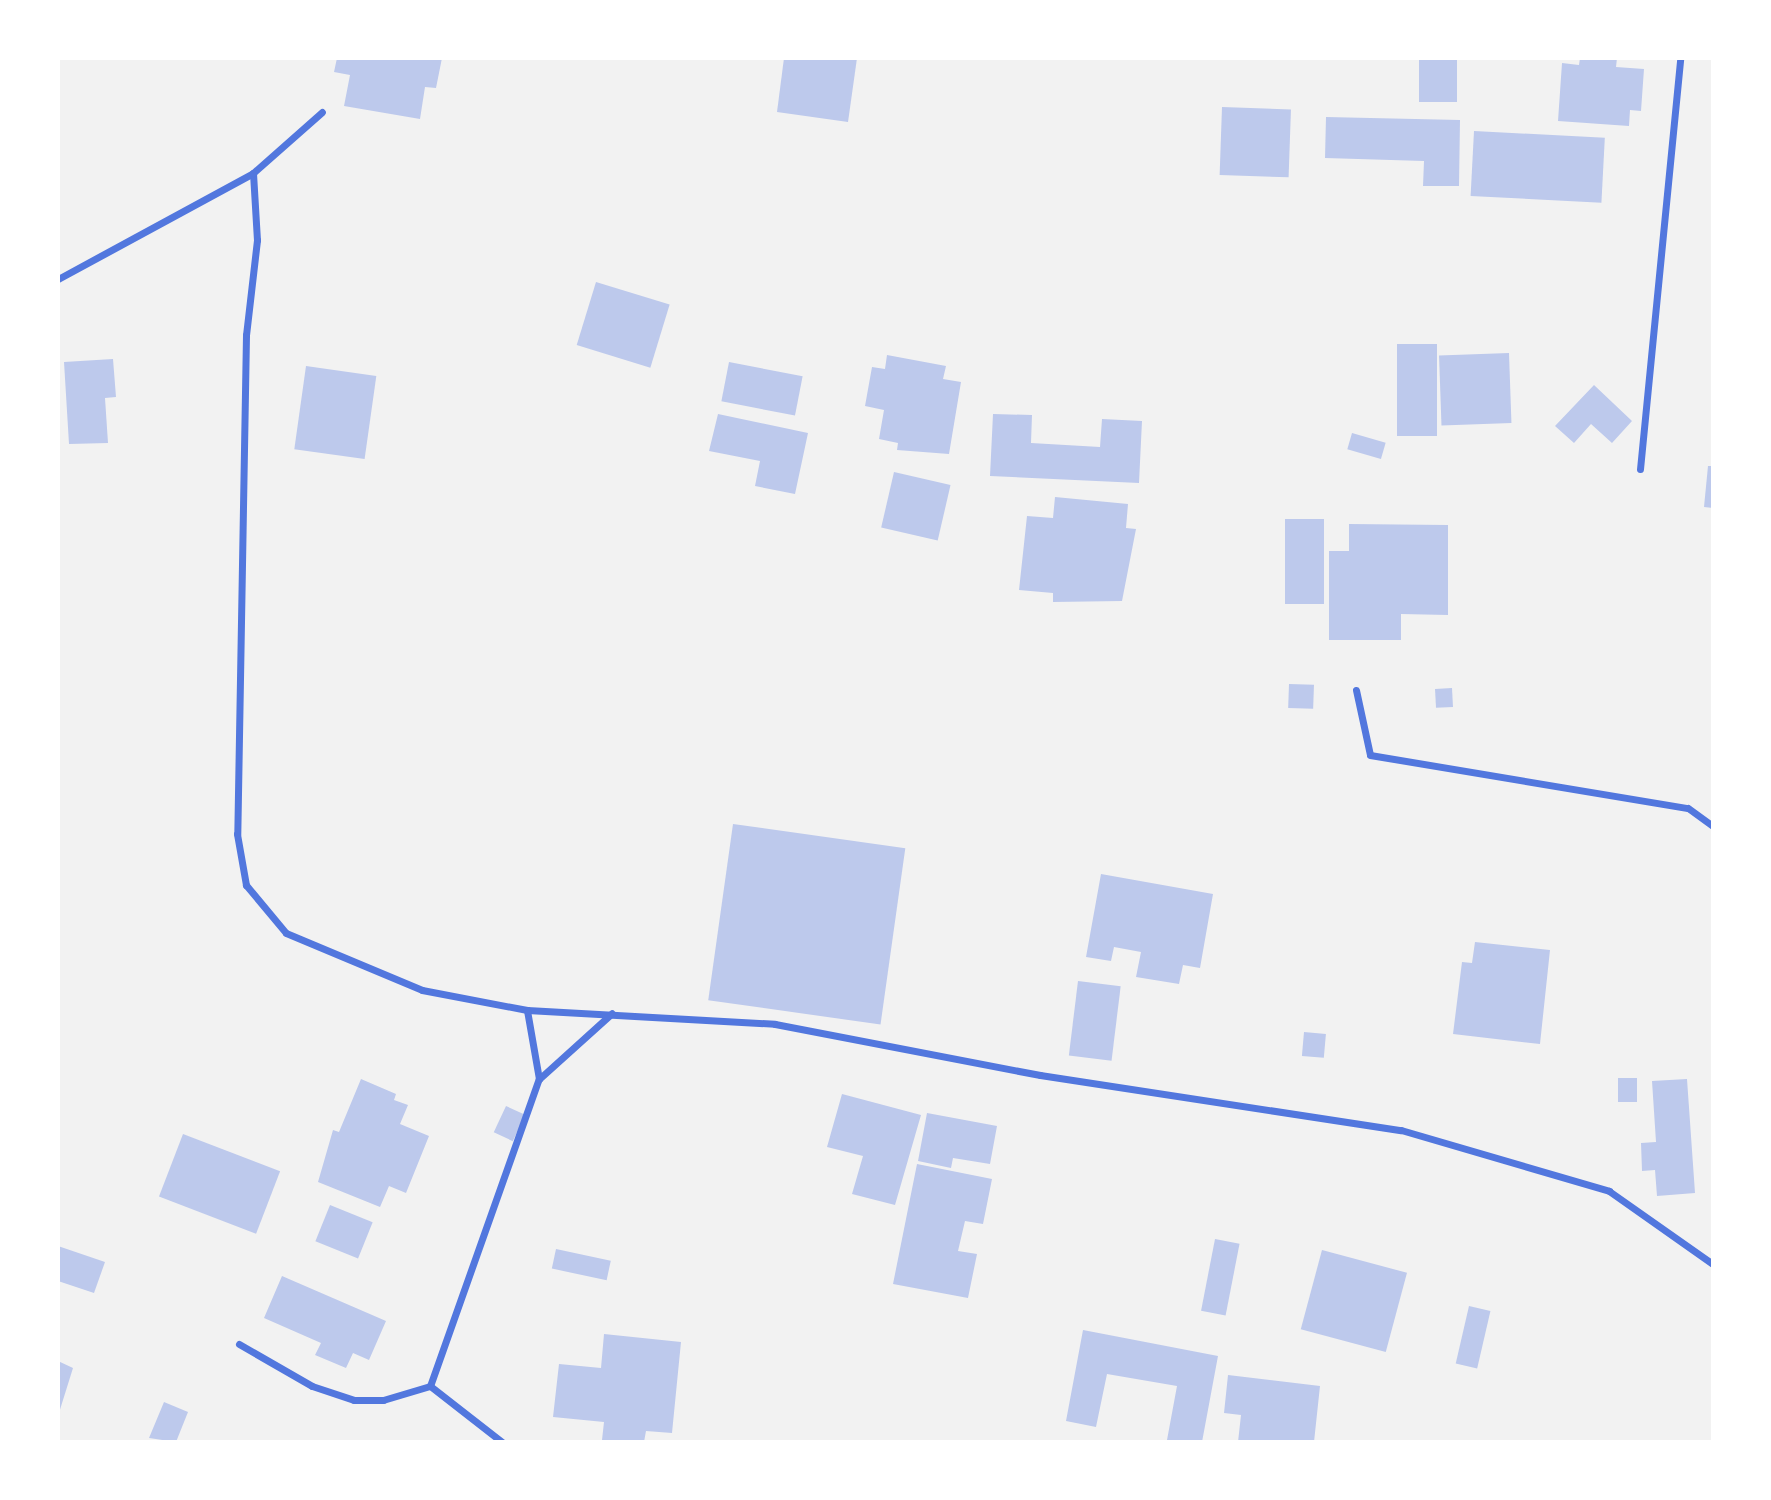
<!DOCTYPE html>
<html>
<head>
<meta charset="utf-8">
<style>
	body { margin:0 }
	#map { position:relative; width:1771px; height:1500px; overflow:hidden; background:#f2f2f2; font-family:Poppins,sans-serif }
	div>[style] { position:absolute }
	[style*='--x'] { left:calc(var(--x)*1px); top:calc(var(--y)*1px); width:calc(var(--w)*1px); rotate:calc(var(--a)*1deg) }
	.building>* { inset:0; background:#bdc9ec; transform-origin:0 0 }
	.minor>* { height:7px; margin:-3.5px; padding:0 3.5px; transform-origin:3.5px; border-radius:3.5px; background:#5277de }
	span { translate:-50% -50%; white-space:nowrap; text-align:center; line-height:1.15; -webkit-text-stroke:5px #fff; paint-order:stroke }
	.frame { position:absolute; inset:0; border:60px solid #fff; pointer-events:none }
</style>
</head>
<body>
<div id="map">
	<div class="building">
		<i style="clip-path:polygon(337px 58px,442px 58px,436px 88px,425px 87px,420px 119px,344px 106px,350px 75px,334px 72px)"></i>
		<i style="clip-path:polygon(784px 58px,857px 58px,848px 122px,777px 112px)"></i>
		<i style="left:1419px;top:58px;width:38px;height:44px"></i>
		<i style="clip-path:polygon(1580px 58px,1617px 58px,1616px 67px,1644px 69px,1641px 111px,1630px 110px,1629px 126px,1558px 121px,1562px 63px,1579px 65px)"></i>
		<i style="left:1222px;top:107px;width:69px;height:68px;rotate:2deg"></i>
		<i style="clip-path:polygon(1326px 117px,1460px 120px,1459px 186px,1423px 186px,1424px 161px,1325px 158px)"></i>
		<i style="left:1474px;top:131px;width:131px;height:65px;rotate:3deg"></i>
		<i style="left:596px;top:282px;width:77px;height:66px;rotate:17deg"></i>
		<i style="left:1397px;top:344px;width:40px;height:92px"></i>
		<i style="left:1509px;top:353px;width:70px;height:70px;rotate:88deg"></i>
		<i style="clip-path:polygon(887px 355px,946px 366px,943px 379px,961px 382px,949px 454px,897px 450px,898px 443px,879px 439px,884px 410px,865px 406px,872px 367px,885px 369px)"></i>
		<i style="clip-path:polygon(113px 359px,116px 397px,105px 398px,108px 443px,69px 444px,64px 362px)"></i>
		<i style="left:729px;top:362px;width:75px;height:40px;rotate:11deg"></i>
		<i style="left:306px;top:366px;width:71px;height:84px;rotate:8deg"></i>
		<i style="clip-path:polygon(1594px 385px,1632px 421px,1612px 443px,1591px 424px,1574px 443px,1555px 426px)"></i>
		<i style="clip-path:polygon(718px 414px,808px 433px,795px 494px,755px 486px,760px 461px,709px 451px)"></i>
		<i style="clip-path:polygon(993px 414px,1032px 415px,1031px 443px,1100px 447px,1102px 419px,1142px 421px,1139px 483px,990px 476px)"></i>
		<i style="left:1352px;top:433px;width:35px;height:17px;rotate:16deg"></i>
		<i style="clip-path:polygon(1708px 466px,1713px 466px,1713px 508px,1704px 507px)"></i>
		<i style="left:894px;top:472px;width:58px;height:57px;rotate:13deg"></i>
		<i style="clip-path:polygon(1055px 497px,1128px 504px,1126px 528px,1136px 529px,1122px 601px,1053px 602px,1053px 593px,1019px 590px,1027px 516px,1053px 518px)"></i>
		<i style="left:1285px;top:519px;width:39px;height:85px"></i>
		<i style="clip-path:polygon(1349px 524px,1448px 525px,1448px 615px,1401px 614px,1401px 640px,1329px 640px,1329px 551px,1349px 551px)"></i>
		<i style="left:1289px;top:684px;width:25px;height:24px;rotate:2deg"></i>
		<i style="left:1452px;top:688px;width:19px;height:17px;rotate:87deg"></i>
		<i style="left:733px;top:824px;width:174px;height:178px;rotate:8deg"></i>
		<i style="clip-path:polygon(1101px 874px,1213px 894px,1200px 968px,1183px 965px,1179px 984px,1136px 977px,1141px 952px,1114px 947px,1111px 961px,1086px 957px)"></i>
		<i style="clip-path:polygon(1475px 942px,1550px 950px,1540px 1044px,1453px 1034px,1462px 962px,1472px 963px)"></i>
		<i style="left:1078px;top:981px;width:43px;height:75px;rotate:7deg"></i>
		<i style="left:1304px;top:1032px;width:22px;height:24px;rotate:5deg"></i>
		<i style="left:1618px;top:1078px;width:19px;height:24px"></i>
		<i style="clip-path:polygon(361px 1079px,396px 1094px,394px 1100px,408px 1105px,400px 1124px,429px 1136px,406px 1193px,389px 1186px,380px 1207px,318px 1182px,333px 1130px,339px 1132px)"></i>
		<i style="clip-path:polygon(1687px 1079px,1695px 1193px,1657px 1196px,1655px 1170px,1642px 1171px,1641px 1143px,1656px 1142px,1652px 1081px)"></i>
		<i style="clip-path:polygon(842px 1094px,921px 1115px,895px 1205px,852px 1194px,863px 1156px,827px 1147px)"></i>
		<i style="left:506px;top:1106px;width:21px;height:29px;rotate:25deg"></i>
		<i style="clip-path:polygon(927px 1113px,997px 1126px,990px 1164px,953px 1158px,951px 1168px,918px 1161px)"></i>
		<i style="left:183px;top:1134px;width:104px;height:67px;rotate:21deg"></i>
		<i style="clip-path:polygon(917px 1164px,992px 1179px,983px 1224px,965px 1221px,958px 1251px,977px 1254px,968px 1298px,893px 1284px)"></i>
		<i style="left:330px;top:1205px;width:46px;height:39px;rotate:22deg"></i>
		<i style="left:1215px;top:1239px;width:25px;height:73px;rotate:11deg"></i>
		<i style="clip-path:polygon(58px 1246px,105px 1262px,94px 1293px,58px 1281px)"></i>
		<i style="left:556px;top:1249px;width:56px;height:20px;rotate:12deg"></i>
		<i style="left:1322px;top:1250px;width:88px;height:82px;rotate:15deg"></i>
		<i style="clip-path:polygon(282px 1276px,386px 1321px,369px 1360px,353px 1353px,346px 1368px,315px 1355px,321px 1343px,264px 1318px)"></i>
		<i style="left:1469px;top:1306px;width:22px;height:59px;rotate:13deg"></i>
		<i style="clip-path:polygon(1083px 1330px,1218px 1356px,1202px 1442px,1167px 1440px,1177px 1386px,1107px 1374px,1096px 1427px,1066px 1421px)"></i>
		<i style="clip-path:polygon(604px 1334px,681px 1342px,672px 1433px,646px 1431px,644px 1442px,602px 1440px,604px 1422px,553px 1417px,559px 1364px,601px 1368px)"></i>
		<i style="clip-path:polygon(58px 1361px,73px 1368px,58px 1416px)"></i>
		<i style="clip-path:polygon(1228px 1375px,1320px 1386px,1314px 1442px,1238px 1442px,1241px 1415px,1224px 1413px)"></i>
		<i style="clip-path:polygon(164px 1402px,188px 1412px,176px 1442px,149px 1438px)"></i>
	</div>
	<div class="minor">
		<i style="--x:253;--y:173;--w:67;--a:86.6"></i>
		<i style="--x:257;--y:240;--w:96;--a:96.6"></i>
		<i style="--x:246;--y:335;--w:499;--a:91"></i>
		<i style="--x:237;--y:834;--w:52;--a:80"></i>
		<i style="--x:246;--y:885;--w:62;--a:50.2"></i>
		<i style="--x:286;--y:933;--w:147;--a:22.7"></i>
		<i style="--x:422;--y:990;--w:107;--a:10.8"></i>
		<i style="--x:527;--y:1010;--w:248;--a:3.2"></i>
		<i style="--x:775;--y:1024;--w:270;--a:10.9"></i>
		<i style="--x:1040;--y:1075;--w:365;--a:8.7"></i>
		<i style="--x:1401;--y:1130;--w:217;--a:16.3"></i>
		<i style="--x:1609;--y:1191;--w:127;--a:35.1"></i>
		<i style="--x:58;--y:279;--w:222;--a:-28.5"></i>
		<i style="--x:253;--y:173;--w:92;--a:-41.5"></i>
		<i style="--x:1640;--y:469;--w:413;--a:-84.4"></i>
		<i style="--x:1356;--y:690;--w:66;--a:77.8"></i>
		<i style="--x:1370;--y:755;--w:322;--a:9.5"></i>
		<i style="--x:1688;--y:808;--w:31;--a:36"></i>
		<i style="--x:539;--y:1079;--w:98;--a:-42.1"></i>
		<i style="--x:239;--y:1344;--w:84;--a:29.9"></i>
		<i style="--x:312;--y:1386;--w:44;--a:18.4"></i>
		<i style="--x:354;--y:1400;--w:29;--a:0"></i>
		<i style="--x:383;--y:1400;--w:49;--a:-16.6"></i>
		<i style="--x:502;--y:1442;--w:91;--a:-142.1"></i>
		<i style="--x:430;--y:1386;--w:326;--a:-70.5"></i>
		<i style="--x:539;--y:1079;--w:70;--a:-99.9"></i>
	</div>
	<div class="frame"></div>
</div>
</body>
</html>
